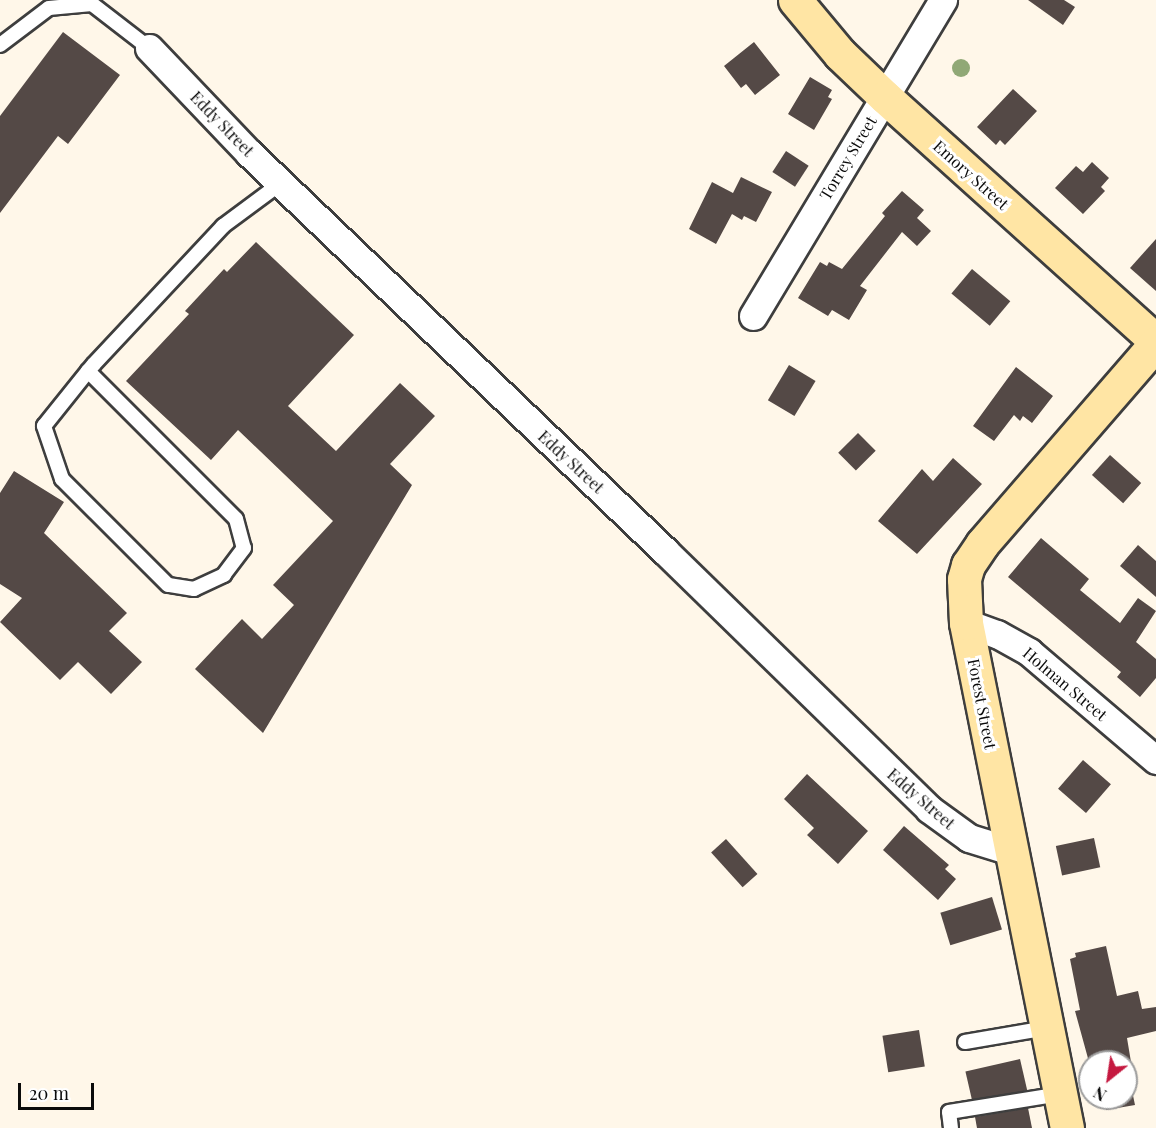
<!DOCTYPE html>
<html>
<head>
<meta charset="utf-8">
<style>
	body { margin:0 }
	#map { position:relative; width:1156px; height:1128px; overflow:hidden; background:#fff7e9; font-family:"Playfair Display",serif }
	div>[style] { position:absolute }
	[style*='--x'] { left:calc(var(--x)*1px); top:calc(var(--y)*1px); width:calc(var(--w)*1px); rotate:calc(var(--a)*1deg) }
	.building>* { inset:0; background:#544946; transform-origin:0 0 }
	.roads { filter:drop-shadow(2px 0 #3e3e3e) drop-shadow(-2px 0 #3e3e3e) drop-shadow(0 2px #3e3e3e) drop-shadow(0 -2px #3e3e3e) }
	.service>* { height:14px; margin:-7px; padding:0 7px; transform-origin:7px; border-radius:7px; background:#fff }
	.minor>* { height:27px; margin:-13.5px; padding:0 13.5px; transform-origin:13.5px; border-radius:13.5px; background:#fff }
	.secondary>* { height:33px; margin:-16.5px; padding:0 16.5px; transform-origin:16.5px; border-radius:16.5px; background:#ffe5a4 }
	.trees>* { width:18px; height:18px; margin:-9px; border-radius:50%; background:#90a876 }
	span { translate:-50% -50%; white-space:nowrap; text-align:center; line-height:1.15; -webkit-text-stroke:6px #fff; paint-order:stroke }
	.street-label { font-size:16px; color:#0b0b0b }
	.north { position:absolute; left:1078px; top:1050px; width:60px; height:60px; box-sizing:border-box; background:#fff; border:2px solid #9d9d9d; border-radius:50%; rotate:210deg; font-size:16px; font-weight:700; line-height:24px; text-align:center; color:#0b0b0b }
	.north::after { content:''; display:block; margin:auto; width:21px; height:27px; background:#c51940; clip-path:polygon(50% 0,100% 100%,50% 72%,0 100%) }
	.scale { position:absolute; left:18px; top:1083px; width:76px; height:27px; box-sizing:border-box; border:3px solid #0b0b0b; border-top:0; padding-left:8px; font-size:18px; line-height:21px; white-space:nowrap; color:#0b0b0b; -webkit-text-stroke:4px #fff; paint-order:stroke }
</style>
</head>
<body>
<div id="map">
	<div class="building">
		<i style="clip-path:polygon(1028px 0,1064px 0,1075px 7px,1063px 25px)"></i>
		<i style="clip-path:polygon(63px 32px,120px 75px,68px 144px,58px 136px,0 213px,0 116px)"></i>
		<i style="clip-path:polygon(754px 42px,780px 75px,755px 95px,746px 84px,741px 88px,724px 66px)"></i>
		<i style="clip-path:polygon(810px 77px,832px 90px,828px 97px,832px 99px,814px 130px,788px 114px)"></i>
		<i style="clip-path:polygon(1013px 89px,1037px 111px,1005px 145px,1000px 140px,996px 145px,977px 127px)"></i>
		<i style="left:786px;top:151px;width:27px;height:25px;rotate:33deg"></i>
		<i style="clip-path:polygon(1092px 162px,1109px 178px,1101px 187px,1105px 191px,1083px 214px,1055px 188px,1076px 166px,1083px 172px)"></i>
		<i style="clip-path:polygon(741px 177px,772px 192px,756px 222px,744px 216px,742px 220px,732px 214px,716px 244px,689px 229px,712px 182px,733px 193px)"></i>
		<i style="clip-path:polygon(902px 191px,924px 210px,917px 218px,931px 231px,917px 246px,902px 232px,860px 286px,867px 290px,849px 320px,832px 310px,828px 316px,798px 298px,820px 262px,827px 266px,829px 262px,842px 269px,885px 216px,882px 213px)"></i>
		<i style="clip-path:polygon(1156px 239px,1156px 291px,1130px 268px)"></i>
		<i style="clip-path:polygon(256px 242px,354px 335px,288px 406px,336px 451px,400px 383px,435px 416px,390px 464px,412px 485px,263px 733px,195px 669px,242px 619px,262px 639px,294px 605px,273px 585px,333px 521px,238px 430px,211px 460px,126px 381px,189px 314px,185px 311px,224px 269px,227px 272px)"></i>
		<i style="left:972px;top:269px;width:50px;height:32px;rotate:40deg"></i>
		<i style="left:789px;top:365px;width:31px;height:41px;rotate:31deg"></i>
		<i style="clip-path:polygon(1016px 367px,1053px 396px,1032px 423px,1023px 416px,1020px 421px,1014px 415px,994px 441px,973px 426px)"></i>
		<i style="left:858px;top:433px;width:25px;height:28px;rotate:45deg"></i>
		<i style="left:1110px;top:455px;width:42px;height:27px;rotate:42deg"></i>
		<i style="clip-path:polygon(953px 458px,982px 484px,917px 554px,878px 521px,922px 469px,933px 481px)"></i>
		<i style="clip-path:polygon(14px 471px,64px 502px,44px 533px,127px 613px,109px 631px,142px 662px,111px 694px,78px 662px,60px 680px,0 622px,22px 598px,0 584px,0 493px)"></i>
		<i style="clip-path:polygon(1041px 538px,1089px 579px,1080px 590px,1120px 623px,1138px 598px,1156px 611px,1136px 642px,1156px 659px,1156px 678px,1140px 697px,1117px 677px,1121px 672px,1008px 577px)"></i>
		<i style="clip-path:polygon(1138px 545px,1156px 561px,1156px 597px,1120px 566px)"></i>
		<i style="left:1083px;top:760px;width:37px;height:38px;rotate:41deg"></i>
		<i style="clip-path:polygon(807px 774px,868px 831px,838px 864px,807px 835px,814px 828px,784px 799px)"></i>
		<i style="clip-path:polygon(904px 826px,949px 865px,945px 869px,956px 879px,938px 900px,883px 850px)"></i>
		<i style="left:1094px;top:838px;width:30px;height:39px;rotate:78deg"></i>
		<i style="left:726px;top:839px;width:47px;height:20px;rotate:48deg"></i>
		<i style="left:992px;top:897px;width:34px;height:54px;rotate:73deg"></i>
		<i style="clip-path:polygon(1106px 946px,1117px 996px,1138px 991px,1142px 1009px,1156px 1007px,1156px 1031px,1127px 1038px,1134px 1080px,1130px 1081px,1135px 1105px,1106px 1110px,1104px 1098px,1126px 1098px,1126px 1062px,1089px 1062px,1075px 1011px,1080px 1010px,1070px 959px,1076px 957px,1075px 953px)"></i>
		<i style="left:919px;top:1030px;width:37px;height:37px;rotate:81deg"></i>
		<i style="left:1020px;top:1059px;width:32px;height:56px;rotate:77deg"></i>
		<i style="clip-path:polygon(1028px 1108px,1032px 1128px,977px 1128px,975px 1117px)"></i>
	</div>
	<div class="roads">
		<div class="service">
			<i style="--x:0;--y:45;--w:61;--a:-37.1"></i>
			<i style="--x:49;--y:8;--w:43;--a:-5.3"></i>
			<i style="--x:92;--y:4;--w:72;--a:37.7"></i>
			<i style="--x:88;--y:371;--w:209;--a:45"></i>
			<i style="--x:236;--y:519;--w:30;--a:75"></i>
			<i style="--x:244;--y:548;--w:34;--a:127"></i>
			<i style="--x:224;--y:575;--w:33;--a:155"></i>
			<i style="--x:194;--y:589;--w:26;--a:-171"></i>
			<i style="--x:168;--y:585;--w:150;--a:-135"></i>
			<i style="--x:62;--y:479;--w:56;--a:-108.8"></i>
			<i style="--x:44;--y:426;--w:70;--a:-51.3"></i>
			<i style="--x:88;--y:371;--w:9;--a:-49"></i>
			<i style="--x:94;--y:364;--w:189;--a:-46.9"></i>
			<i style="--x:223;--y:226;--w:72;--a:-36.6"></i>
			<i style="--x:965;--y:1042;--w:83;--a:-9.7"></i>
			<i style="--x:951;--y:1128;--w:16;--a:-97"></i>
			<i style="--x:949;--y:1112;--w:112;--a:-9.2"></i>
		</div>
		<div class="minor">
			<i style="--x:149;--y:48;--w:145;--a:46.4"></i>
			<i style="--x:249;--y:153;--w:576;--a:43.73"></i>
			<i style="--x:665;--y:551;--w:369;--a:44.3"></i>
			<i style="--x:929;--y:809;--w:49;--a:35.9"></i>
			<i style="--x:969;--y:838;--w:44;--a:17.2"></i>
			<i style="--x:753;--y:316;--w:369;--a:-59"></i>
			<i style="--x:966;--y:623;--w:33;--a:20"></i>
			<i style="--x:997;--y:634;--w:37;--a:29"></i>
			<i style="--x:1029;--y:652;--w:167;--a:40.4"></i>
		</div>
		<div class="secondary">
			<i style="--x:795;--y:0;--w:70;--a:50.2"></i>
			<i style="--x:840;--y:54;--w:62;--a:43.7"></i>
			<i style="--x:885;--y:97;--w:365;--a:42"></i>
			<i style="--x:1067;--y:1128;--w:515;--a:-101.31"></i>
			<i style="--x:966;--y:623;--w:44;--a:-92.6"></i>
			<i style="--x:964;--y:579;--w:15;--a:-74"></i>
			<i style="--x:968;--y:565;--w:25;--a:-56"></i>
			<i style="--x:982;--y:544;--w:266;--a:-49.1"></i>
		</div>
	</div>
	<div class="trees">
		<i style="left:961px;top:68px"></i>
	</div>
	<div class="street-label">
		<span style="left:222px;top:124px;rotate:46deg">Eddy Street</span>
		<span style="left:848px;top:158px;rotate:-59deg">Torrey Street</span>
		<span style="left:971px;top:175px;rotate:42deg">Emory Street</span>
		<span style="left:571px;top:462px;rotate:43deg">Eddy Street</span>
		<span style="left:1065px;top:684px;rotate:40deg">Holman Street</span>
		<span style="left:982px;top:704px;rotate:79deg">Forest Street</span>
		<span style="left:921px;top:799px;rotate:41deg">Eddy Street</span>
	</div>
	<div class="north">N</div>
	<div class="scale">20 m</div>
</div>
</body>
</html>
